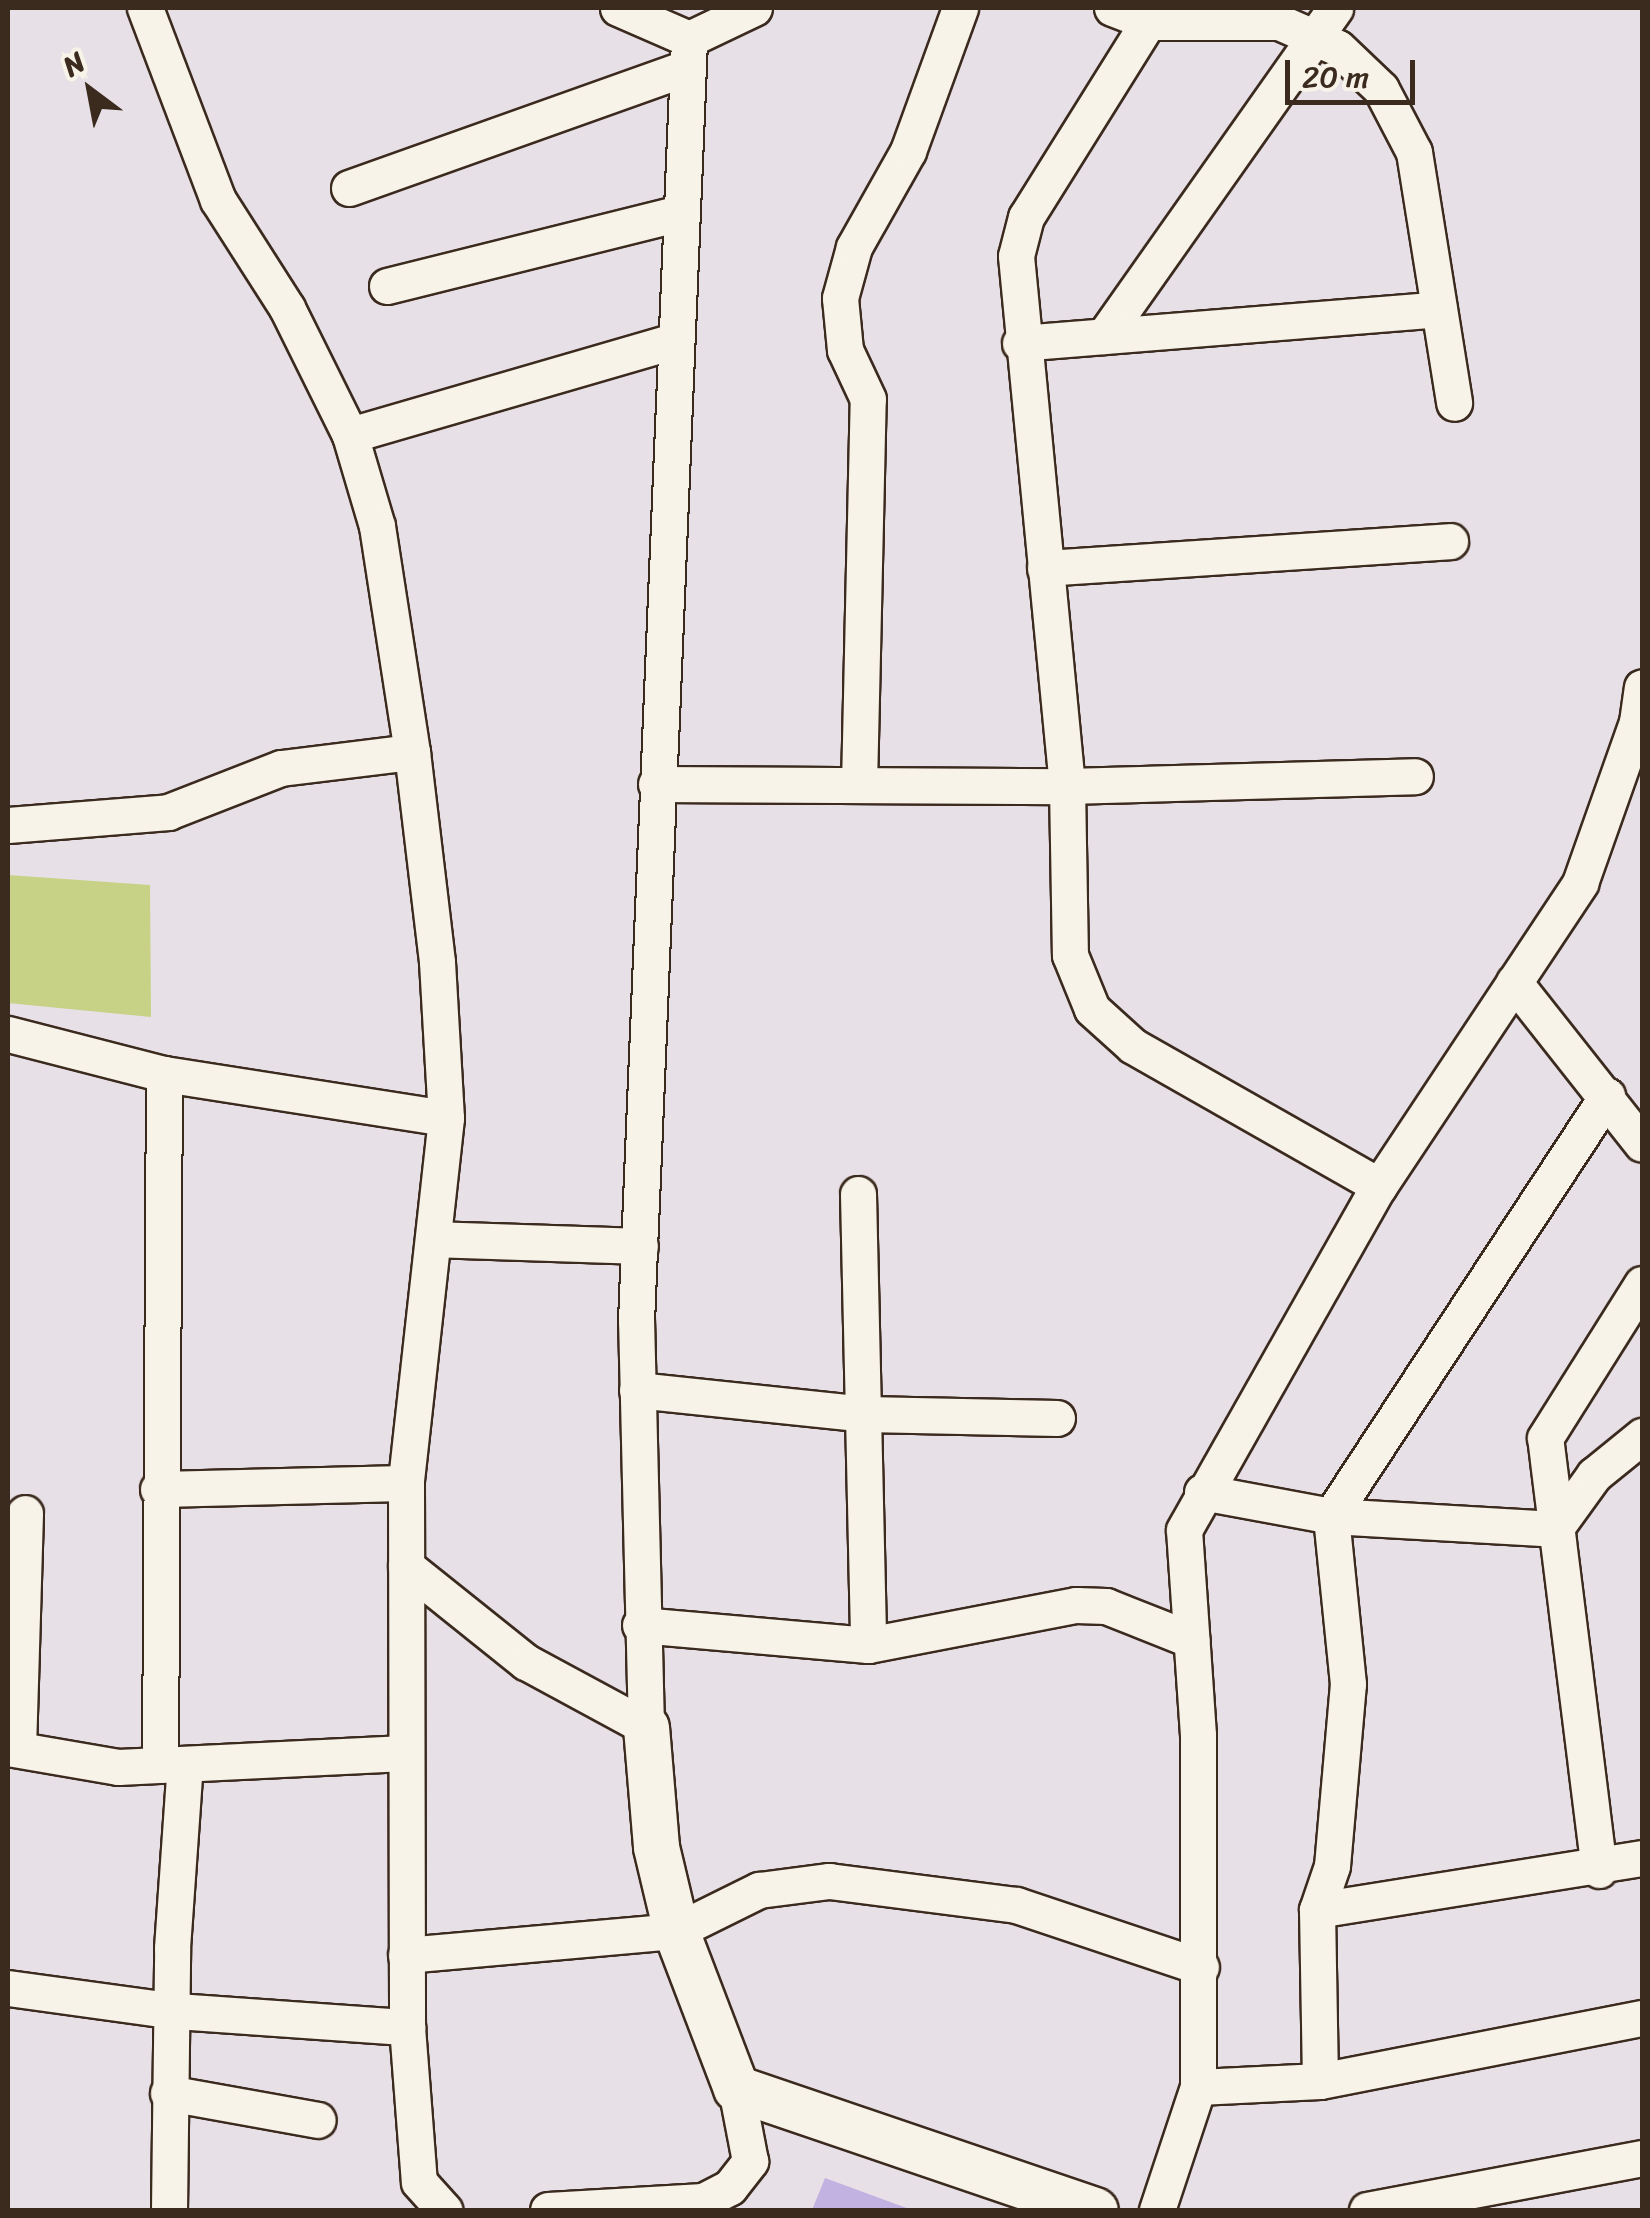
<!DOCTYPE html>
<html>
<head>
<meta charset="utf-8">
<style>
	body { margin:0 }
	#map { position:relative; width:1650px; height:2218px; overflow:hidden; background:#e7e0e6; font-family:Sriracha,sans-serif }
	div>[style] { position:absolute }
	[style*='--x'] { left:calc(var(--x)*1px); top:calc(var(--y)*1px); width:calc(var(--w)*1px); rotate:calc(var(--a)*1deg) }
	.green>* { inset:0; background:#c7d286 }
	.building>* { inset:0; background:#c1b2e2 }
	.roads { filter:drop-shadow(2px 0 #3b2a1e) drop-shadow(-2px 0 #3b2a1e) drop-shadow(0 2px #3b2a1e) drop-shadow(0 -2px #3b2a1e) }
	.minor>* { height:35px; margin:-17.5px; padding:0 17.5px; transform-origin:17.5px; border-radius:17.5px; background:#f7f3e8 }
	.tertiary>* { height:45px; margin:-22.5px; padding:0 22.5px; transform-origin:22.5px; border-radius:22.5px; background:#f7f3e8 }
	span { translate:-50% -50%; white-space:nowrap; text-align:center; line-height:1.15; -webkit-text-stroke:8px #f7f3e8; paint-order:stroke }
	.frame { position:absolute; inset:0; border:10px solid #3b2a1e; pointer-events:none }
	.north { position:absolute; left:40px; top:40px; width:100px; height:100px; -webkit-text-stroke:8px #f7f3e8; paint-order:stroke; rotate:328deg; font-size:28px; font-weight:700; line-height:40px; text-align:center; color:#3b2a1e }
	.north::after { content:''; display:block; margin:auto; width:35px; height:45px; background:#3b2a1e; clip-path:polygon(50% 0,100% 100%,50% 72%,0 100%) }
	.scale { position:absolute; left:1285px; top:60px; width:130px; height:45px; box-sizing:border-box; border:5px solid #3b2a1e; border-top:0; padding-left:12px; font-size:30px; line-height:35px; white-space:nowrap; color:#3b2a1e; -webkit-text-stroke:8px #f7f3e8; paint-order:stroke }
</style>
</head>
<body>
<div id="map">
	<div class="green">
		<i style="clip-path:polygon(8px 875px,150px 885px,151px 1017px,8px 1003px)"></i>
	</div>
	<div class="building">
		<i style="clip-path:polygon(825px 2178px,912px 2210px,812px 2210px)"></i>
	</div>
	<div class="roads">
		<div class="minor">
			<i style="--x:145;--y:8;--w:205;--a:69.2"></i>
			<i style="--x:218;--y:200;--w:128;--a:57.4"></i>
			<i style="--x:287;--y:308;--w:142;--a:63.6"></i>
			<i style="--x:350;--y:435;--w:95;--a:73.5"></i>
			<i style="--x:377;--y:526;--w:229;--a:81.2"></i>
			<i style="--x:412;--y:752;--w:211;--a:83.2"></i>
			<i style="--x:437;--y:962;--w:156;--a:86.7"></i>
			<i style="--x:446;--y:1118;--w:367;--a:96.3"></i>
			<i style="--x:406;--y:1483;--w:544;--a:89.89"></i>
			<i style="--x:407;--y:2027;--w:155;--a:85.6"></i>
			<i style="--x:419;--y:2182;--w:38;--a:48"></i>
			<i style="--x:618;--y:8;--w:77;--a:23.6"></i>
			<i style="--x:689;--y:39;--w:72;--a:-25.5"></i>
			<i style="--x:1112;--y:8;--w:39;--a:21"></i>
			<i style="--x:1148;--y:22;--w:131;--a:0"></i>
			<i style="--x:1279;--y:22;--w:64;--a:23.8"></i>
			<i style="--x:1338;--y:48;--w:59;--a:43.6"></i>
			<i style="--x:1381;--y:89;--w:71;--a:62.4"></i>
			<i style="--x:1414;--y:152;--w:254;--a:80.9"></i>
			<i style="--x:1148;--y:22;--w:230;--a:122"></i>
			<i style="--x:1026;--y:217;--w:40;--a:104.4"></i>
			<i style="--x:1016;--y:256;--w:532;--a:84.5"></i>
			<i style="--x:1067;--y:786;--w:169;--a:89"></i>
			<i style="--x:1070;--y:955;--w:58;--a:67.8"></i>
			<i style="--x:1092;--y:1009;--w:55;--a:42.1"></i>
			<i style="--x:1133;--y:1046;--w:283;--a:29.6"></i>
			<i style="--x:349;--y:188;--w:356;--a:-19.6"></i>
			<i style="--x:387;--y:286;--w:302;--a:-14"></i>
			<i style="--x:1104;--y:336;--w:401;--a:-54.8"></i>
			<i style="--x:1020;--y:343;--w:420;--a:-4.6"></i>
			<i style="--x:350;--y:435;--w:337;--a:-16.2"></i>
			<i style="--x:1045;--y:568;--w:406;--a:-3.8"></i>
			<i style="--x:656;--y:784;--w:411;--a:0.3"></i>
			<i style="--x:1067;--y:786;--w:348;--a:-1.6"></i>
			<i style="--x:859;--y:785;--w:386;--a:-88.7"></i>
			<i style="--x:868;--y:399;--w:54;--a:-115.1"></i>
			<i style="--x:845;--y:350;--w:52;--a:-95.5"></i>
			<i style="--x:840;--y:298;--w:53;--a:-74.6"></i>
			<i style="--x:854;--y:247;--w:110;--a:-60.6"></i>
			<i style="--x:908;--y:151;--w:152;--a:-70"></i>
			<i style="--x:8;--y:825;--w:161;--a:-4.6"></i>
			<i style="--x:168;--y:812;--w:121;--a:-21.3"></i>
			<i style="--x:281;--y:768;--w:132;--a:-7"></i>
			<i style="--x:1514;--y:982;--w:206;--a:51.7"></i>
			<i style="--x:8;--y:1034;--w:161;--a:14.4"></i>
			<i style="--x:164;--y:1074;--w:285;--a:8.9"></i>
			<i style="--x:858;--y:1194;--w:451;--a:88.7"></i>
			<i style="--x:433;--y:1239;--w:207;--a:1.9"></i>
			<i style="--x:637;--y:1390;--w:229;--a:6"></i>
			<i style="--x:865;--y:1414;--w:192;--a:1.2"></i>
			<i style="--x:158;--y:1489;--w:248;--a:-1.4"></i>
			<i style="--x:1202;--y:1492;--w:131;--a:10.5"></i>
			<i style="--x:1331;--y:1516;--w:224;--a:3.3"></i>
			<i style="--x:1555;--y:1529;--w:67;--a:-54.2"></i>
			<i style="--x:1594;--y:1475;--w:62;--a:-39.1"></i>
			<i style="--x:406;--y:1566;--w:154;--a:38.7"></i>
			<i style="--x:526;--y:1662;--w:136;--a:28.4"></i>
			<i style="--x:640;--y:1625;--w:229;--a:5"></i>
			<i style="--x:868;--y:1645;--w:212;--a:-10.9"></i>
			<i style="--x:1076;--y:1605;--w:30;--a:2"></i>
			<i style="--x:1106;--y:1606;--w:92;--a:21.6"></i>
			<i style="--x:646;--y:1727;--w:406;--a:-91.4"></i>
			<i style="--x:636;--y:1321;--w:1283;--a:-87.63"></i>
			<i style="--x:8;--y:1748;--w:112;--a:9.8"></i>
			<i style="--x:118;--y:1767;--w:287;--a:-2.8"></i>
			<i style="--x:18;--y:1749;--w:236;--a:-88.3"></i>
			<i style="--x:160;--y:1765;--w:691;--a:-89.67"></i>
			<i style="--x:1599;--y:1870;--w:435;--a:-97.1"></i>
			<i style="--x:1545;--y:1438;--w:182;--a:-57.8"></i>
			<i style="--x:1317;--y:1910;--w:329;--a:-9.1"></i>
			<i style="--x:406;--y:1955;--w:271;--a:-5.1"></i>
			<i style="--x:676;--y:1931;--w:93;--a:-26.3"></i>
			<i style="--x:759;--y:1890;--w:71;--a:-7.3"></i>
			<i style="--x:829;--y:1881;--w:189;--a:7.3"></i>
			<i style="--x:1016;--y:1905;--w:195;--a:18.5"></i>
			<i style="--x:8;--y:1988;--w:170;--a:7.8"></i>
			<i style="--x:176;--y:2011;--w:232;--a:4"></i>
			<i style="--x:1320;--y:2081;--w:171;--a:-91"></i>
			<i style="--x:1317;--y:1910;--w:46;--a:-71.2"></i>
			<i style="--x:1332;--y:1866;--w:183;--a:-85"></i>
			<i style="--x:1348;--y:1684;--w:169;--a:-95.8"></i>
			<i style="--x:1331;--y:1516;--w:503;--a:-56.69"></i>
			<i style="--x:1198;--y:2087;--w:122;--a:-2.8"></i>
			<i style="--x:1320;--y:2081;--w:328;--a:-11.1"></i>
			<i style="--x:168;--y:2093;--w:152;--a:10.2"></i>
			<i style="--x:169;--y:2210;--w:262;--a:-89.3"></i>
			<i style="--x:172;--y:1948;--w:184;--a:-86"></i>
			<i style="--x:548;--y:2210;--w:155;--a:-3.3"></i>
			<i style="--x:703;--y:2201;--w:30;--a:-27"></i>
			<i style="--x:730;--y:2187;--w:33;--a:-52"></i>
			<i style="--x:750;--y:2161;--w:74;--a:-100.9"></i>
			<i style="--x:1157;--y:2210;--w:130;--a:-71.6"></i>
			<i style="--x:1198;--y:2087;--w:352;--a:-90"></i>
			<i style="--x:1198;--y:1735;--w:205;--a:-93.9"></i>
			<i style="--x:1184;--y:1530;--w:395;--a:-60.5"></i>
			<i style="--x:1379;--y:1186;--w:364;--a:-56.4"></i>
			<i style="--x:1580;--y:883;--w:171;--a:-70.5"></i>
			<i style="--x:1637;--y:722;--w:35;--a:-82"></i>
			<i style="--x:1367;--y:2210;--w:280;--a:-10.7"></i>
		</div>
		<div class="tertiary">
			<i style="--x:646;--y:1727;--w:120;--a:85.2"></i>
			<i style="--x:656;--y:1847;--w:86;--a:76.6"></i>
			<i style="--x:676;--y:1931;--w:168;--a:69.1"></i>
			<i style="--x:736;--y:2088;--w:379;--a:18.8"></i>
		</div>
	</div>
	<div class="frame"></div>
	<div class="north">N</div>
	<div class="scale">20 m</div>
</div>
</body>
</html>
